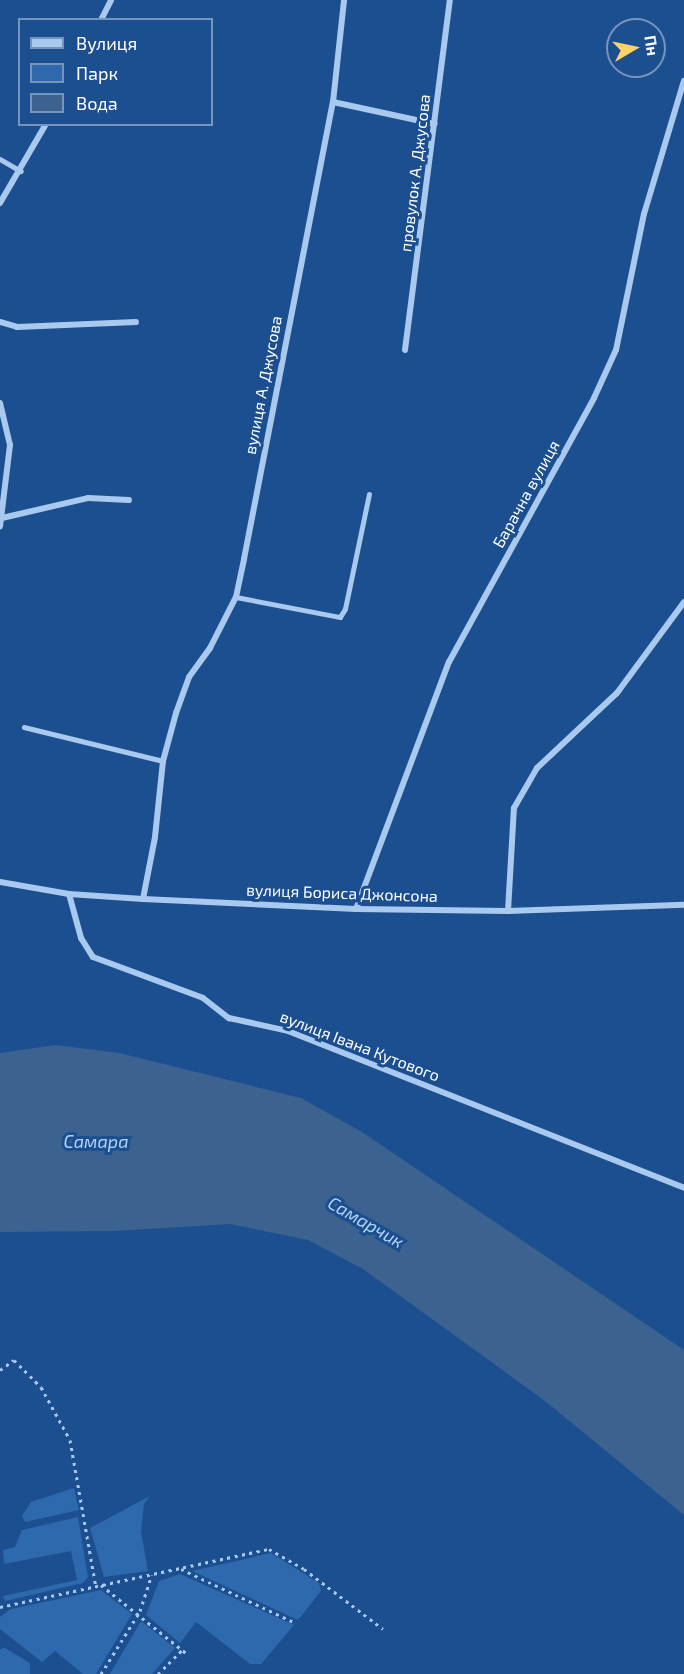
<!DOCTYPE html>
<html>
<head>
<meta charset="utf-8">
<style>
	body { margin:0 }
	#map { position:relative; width:684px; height:1674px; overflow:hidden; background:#1b4f8f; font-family:"Exo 2",sans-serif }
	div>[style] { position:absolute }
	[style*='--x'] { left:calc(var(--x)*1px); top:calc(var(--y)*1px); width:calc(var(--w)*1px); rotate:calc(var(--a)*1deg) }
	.green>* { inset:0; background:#2e69ad }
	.water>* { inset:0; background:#3c6290 }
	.path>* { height:3px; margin-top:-1.5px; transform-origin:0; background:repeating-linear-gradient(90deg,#a9c9ee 0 3px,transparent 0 7.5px) }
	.service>* { height:4.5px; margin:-2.25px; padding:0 2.25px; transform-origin:2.25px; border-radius:2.25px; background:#a9c9ee }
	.minor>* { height:6px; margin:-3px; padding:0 3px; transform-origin:3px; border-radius:3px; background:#a9c9ee }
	span { translate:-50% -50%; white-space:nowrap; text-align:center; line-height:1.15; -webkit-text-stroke:6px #1b4f8f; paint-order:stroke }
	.street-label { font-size:16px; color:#fff }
	.water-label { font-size:18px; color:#b5d3f5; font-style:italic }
	.legend { position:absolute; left:18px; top:18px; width:195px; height:108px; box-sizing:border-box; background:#1b4f8f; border:2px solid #7695bc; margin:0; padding:8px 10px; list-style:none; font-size:18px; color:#fff }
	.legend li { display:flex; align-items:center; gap:12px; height:30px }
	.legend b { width:30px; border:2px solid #7695bc }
	.north { position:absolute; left:606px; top:18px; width:60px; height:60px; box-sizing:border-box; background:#1b4f8f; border:2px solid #7695bc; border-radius:50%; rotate:81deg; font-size:16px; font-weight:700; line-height:24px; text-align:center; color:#fff }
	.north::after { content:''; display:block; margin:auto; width:21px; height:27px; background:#ffd166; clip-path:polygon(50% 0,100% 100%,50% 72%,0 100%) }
</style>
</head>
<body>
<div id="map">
	<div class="green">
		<i style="clip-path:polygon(74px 1488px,79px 1510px,25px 1522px,22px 1516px,31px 1502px)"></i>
		<i style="clip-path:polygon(150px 1496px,144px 1504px,141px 1532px,148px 1571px,104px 1577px,90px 1528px)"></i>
		<i style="clip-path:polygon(78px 1517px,88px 1577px,83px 1583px,5px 1601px,3px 1596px,77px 1580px,71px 1551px,4px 1564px,3px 1550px,15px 1547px,22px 1530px)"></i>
		<i style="clip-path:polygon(271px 1553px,319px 1583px,321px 1591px,298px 1620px,192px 1571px)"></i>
		<i style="clip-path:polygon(180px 1574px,294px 1625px,261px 1664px,250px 1664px,196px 1622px,180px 1643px,146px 1615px,159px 1581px)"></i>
		<i style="clip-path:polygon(101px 1590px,132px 1614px,96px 1674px,83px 1674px,55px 1651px,42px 1662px,0 1629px,0 1617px,11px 1609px)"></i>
		<i style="clip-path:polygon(141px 1621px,175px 1648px,152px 1674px,110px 1674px)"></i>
		<i style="clip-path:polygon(5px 1648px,30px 1663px,30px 1674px,0 1674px,0 1649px)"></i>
	</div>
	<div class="water">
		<i style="clip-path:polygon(56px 1045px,119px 1053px,301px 1098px,362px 1132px,684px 1350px,684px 1515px,545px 1401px,363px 1269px,308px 1240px,230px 1224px,113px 1231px,0 1232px,0 1053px)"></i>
	</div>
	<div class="path">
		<i style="--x:0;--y:1370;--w:17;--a:-36"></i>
		<i style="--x:14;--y:1360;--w:38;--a:45"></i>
		<i style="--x:41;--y:1387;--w:60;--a:61.3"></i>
		<i style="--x:70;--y:1440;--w:149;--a:80"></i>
		<i style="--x:181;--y:1569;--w:127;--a:25.2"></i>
		<i style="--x:101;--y:1585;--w:110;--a:38.7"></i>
		<i style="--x:0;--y:1607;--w:275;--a:-12.2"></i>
		<i style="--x:269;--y:1549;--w:40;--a:29.7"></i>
		<i style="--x:304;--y:1569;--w:99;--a:37.2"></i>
		<i style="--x:101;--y:1674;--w:74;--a:-58.2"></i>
		<i style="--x:140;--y:1611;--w:38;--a:-72"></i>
		<i style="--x:158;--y:1674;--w:34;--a:-45"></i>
	</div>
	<div class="service">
		<i style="--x:0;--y:159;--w:24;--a:30"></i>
		<i style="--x:236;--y:597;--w:106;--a:10.9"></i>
		<i style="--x:340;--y:617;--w:9;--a:-58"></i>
		<i style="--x:345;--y:609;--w:117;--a:-78.2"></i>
		<i style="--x:24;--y:727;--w:143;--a:13.7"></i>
	</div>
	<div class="minor">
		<i style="--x:101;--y:20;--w:22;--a:-63"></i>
		<i style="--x:333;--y:102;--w:104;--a:12.2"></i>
		<i style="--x:0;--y:203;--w:91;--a:-59.8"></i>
		<i style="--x:0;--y:322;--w:18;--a:16"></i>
		<i style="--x:17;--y:327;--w:119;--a:-2.4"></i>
		<i style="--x:405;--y:350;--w:353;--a:-82.7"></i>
		<i style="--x:0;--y:403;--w:43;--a:76.6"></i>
		<i style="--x:10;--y:445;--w:82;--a:97"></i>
		<i style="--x:2;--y:518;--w:88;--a:-13.1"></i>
		<i style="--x:88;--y:498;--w:41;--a:2.8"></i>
		<i style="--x:0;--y:882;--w:70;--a:9.9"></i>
		<i style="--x:69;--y:894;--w:74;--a:3.9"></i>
		<i style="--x:143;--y:899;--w:213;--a:2.7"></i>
		<i style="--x:356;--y:909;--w:152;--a:0.8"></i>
		<i style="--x:508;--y:911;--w:176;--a:-2"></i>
		<i style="--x:69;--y:894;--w:46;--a:74.7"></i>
		<i style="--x:81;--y:938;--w:22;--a:58"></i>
		<i style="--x:93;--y:957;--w:117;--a:20.4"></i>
		<i style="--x:203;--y:998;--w:33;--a:38"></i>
		<i style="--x:229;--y:1018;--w:60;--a:12.4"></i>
		<i style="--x:288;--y:1031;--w:426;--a:21.6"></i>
		<i style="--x:143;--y:899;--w:63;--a:-79"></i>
		<i style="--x:155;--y:837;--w:76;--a:-84"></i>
		<i style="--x:163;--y:761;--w:50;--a:-74.8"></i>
		<i style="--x:176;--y:713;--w:38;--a:-70"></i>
		<i style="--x:189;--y:677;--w:36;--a:-54"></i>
		<i style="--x:210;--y:648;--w:57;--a:-63"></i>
		<i style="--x:236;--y:597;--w:39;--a:-78"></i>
		<i style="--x:244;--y:559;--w:466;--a:-79"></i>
		<i style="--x:333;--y:102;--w:103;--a:-83.8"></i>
		<i style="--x:356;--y:909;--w:264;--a:-69.4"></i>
		<i style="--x:449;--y:662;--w:301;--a:-61.2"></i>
		<i style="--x:594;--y:398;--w:53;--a:-65.4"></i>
		<i style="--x:616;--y:350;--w:139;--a:-78.4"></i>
		<i style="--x:644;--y:214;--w:139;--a:-73.3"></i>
		<i style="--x:508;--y:911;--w:103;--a:-86.7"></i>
		<i style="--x:514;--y:808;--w:46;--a:-60.1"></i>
		<i style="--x:537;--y:768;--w:110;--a:-43.2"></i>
		<i style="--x:617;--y:693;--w:113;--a:-53.6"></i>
	</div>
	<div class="street-label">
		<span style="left:415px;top:173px;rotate:-83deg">провулок А. Джусова</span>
		<span style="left:263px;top:385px;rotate:-79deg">вулиця А. Джусова</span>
		<span style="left:526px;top:494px;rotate:-61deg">Барачна вулиця</span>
		<span style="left:342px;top:893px;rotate:2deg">вулиця Бориса Джонсона</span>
		<span style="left:360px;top:1046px;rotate:21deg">вулиця Івана Кутового</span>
	</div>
	<div class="water-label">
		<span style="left:96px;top:1141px">Самара</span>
		<span style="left:366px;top:1222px;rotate:30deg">Самарчик</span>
	</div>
	<ul class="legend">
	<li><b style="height:8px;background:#a9c9ee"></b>Вулиця</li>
	<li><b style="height:16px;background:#2e69ad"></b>Парк</li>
	<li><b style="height:16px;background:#3c6290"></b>Вода</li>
	</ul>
	<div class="north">Пн</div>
</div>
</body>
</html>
